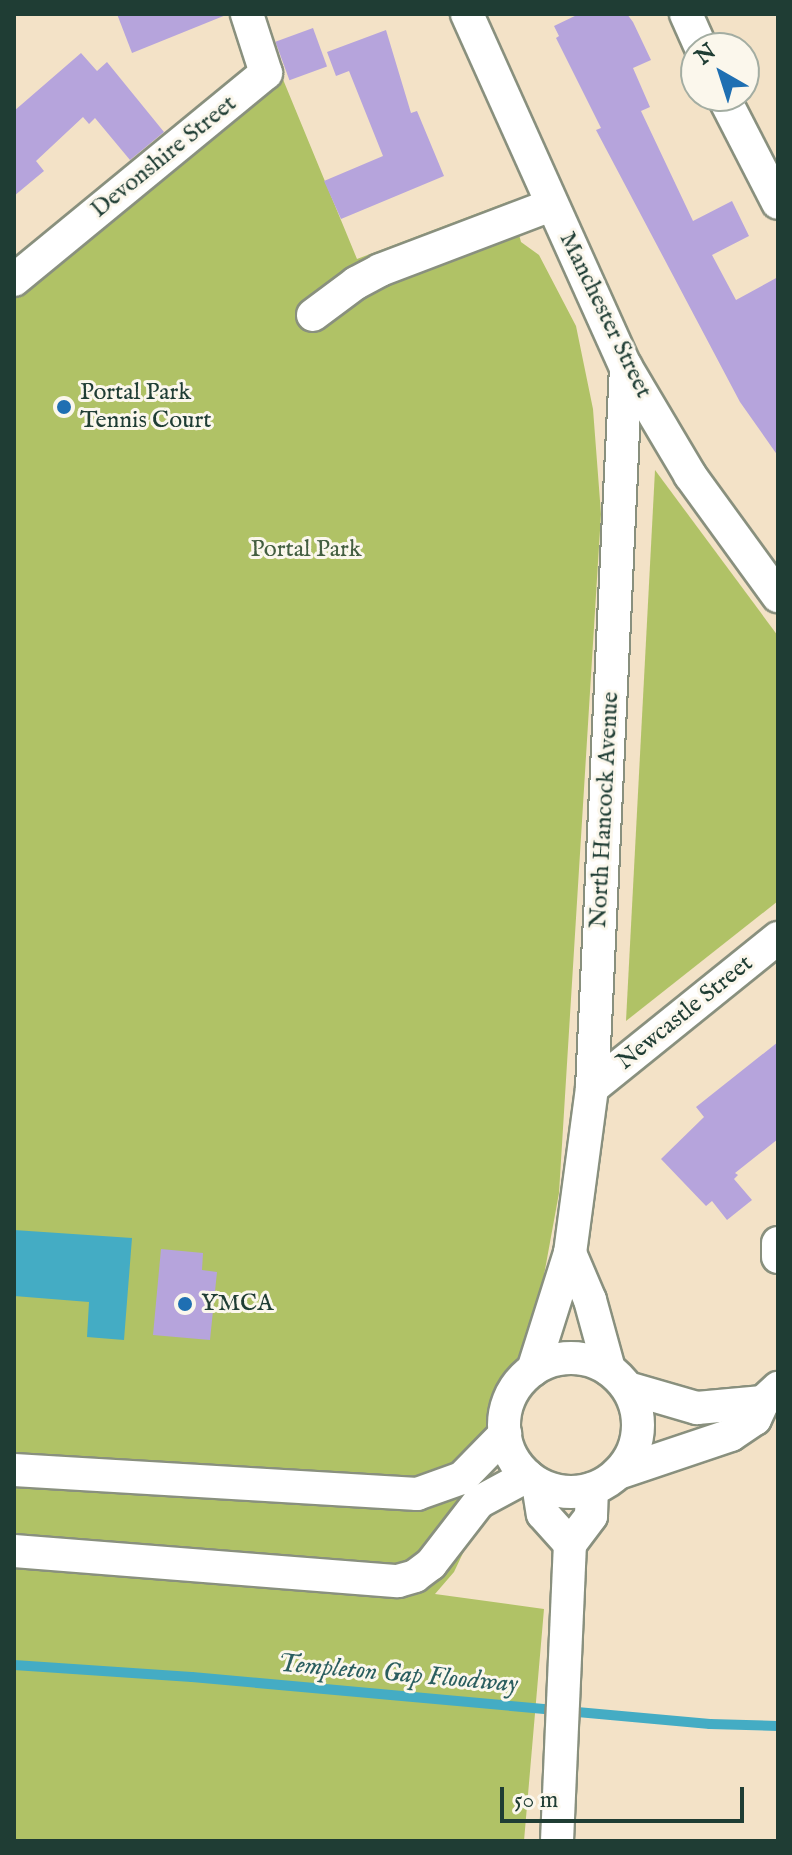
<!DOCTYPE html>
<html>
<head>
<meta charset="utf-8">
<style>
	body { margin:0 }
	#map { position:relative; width:792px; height:1855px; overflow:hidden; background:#f3e2c7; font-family:"IM FELL English",serif }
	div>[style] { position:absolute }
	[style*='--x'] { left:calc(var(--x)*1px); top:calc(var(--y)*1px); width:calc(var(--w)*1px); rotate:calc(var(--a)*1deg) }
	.green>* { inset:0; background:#b0c266 }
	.water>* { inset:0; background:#44acc4 }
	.stream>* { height:10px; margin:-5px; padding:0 5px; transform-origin:5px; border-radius:5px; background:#44acc4 }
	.building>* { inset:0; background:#b6a4dc; transform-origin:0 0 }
	.roads { filter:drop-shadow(2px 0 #89907e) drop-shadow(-2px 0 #89907e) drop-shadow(0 2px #89907e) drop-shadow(0 -2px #89907e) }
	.minor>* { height:32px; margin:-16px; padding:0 16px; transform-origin:16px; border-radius:16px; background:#fff }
	.minor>.ring { margin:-16px; padding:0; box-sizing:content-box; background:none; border:32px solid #fff; border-radius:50% }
	.dots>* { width:22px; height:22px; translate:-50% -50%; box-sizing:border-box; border:4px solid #fbf7ec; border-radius:50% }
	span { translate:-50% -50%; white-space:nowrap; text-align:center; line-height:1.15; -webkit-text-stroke:6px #fbf7ec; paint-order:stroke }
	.street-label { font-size:24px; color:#1f3d34 }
	.poi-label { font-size:24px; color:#1f3d34 }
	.left { translate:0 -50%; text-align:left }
	.park-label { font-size:24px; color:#435e40 }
	.water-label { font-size:26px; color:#2a5e5f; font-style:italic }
	.frame { position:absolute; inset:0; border:16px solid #1f3d34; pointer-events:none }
	.north { position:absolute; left:680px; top:32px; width:80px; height:80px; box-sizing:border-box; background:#fbf7ec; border:2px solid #a3ada2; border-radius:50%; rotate:321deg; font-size:22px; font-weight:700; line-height:32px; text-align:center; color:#1f3d34 }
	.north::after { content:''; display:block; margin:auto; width:28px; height:36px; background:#1f6fb2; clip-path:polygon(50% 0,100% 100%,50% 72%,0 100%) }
	.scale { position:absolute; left:500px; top:1787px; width:244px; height:36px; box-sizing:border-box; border:4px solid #1f3d34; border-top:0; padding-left:10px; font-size:24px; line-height:28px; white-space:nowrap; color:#1f3d34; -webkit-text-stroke:6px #fbf7ec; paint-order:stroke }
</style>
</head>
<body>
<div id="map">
	<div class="green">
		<i style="clip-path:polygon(282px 77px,357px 259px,510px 201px,521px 242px,539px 255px,576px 326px,593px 409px,601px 514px,559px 1193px,532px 1341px,500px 1382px,486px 1436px,458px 1472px,473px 1532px,454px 1572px,435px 1594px,544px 1609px,524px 1841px,14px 1841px,14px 296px)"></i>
		<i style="clip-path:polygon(655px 470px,778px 636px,778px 901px,626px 1021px)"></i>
	</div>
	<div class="water">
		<i style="clip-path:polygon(14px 1230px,132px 1238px,124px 1340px,87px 1337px,89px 1302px,14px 1296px)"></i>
	</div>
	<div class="stream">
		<i style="--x:14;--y:1665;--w:178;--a:3.9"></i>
		<i style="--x:192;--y:1677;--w:520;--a:5.18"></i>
		<i style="--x:710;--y:1724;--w:68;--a:1.7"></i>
	</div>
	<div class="building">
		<i style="clip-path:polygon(117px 14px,226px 14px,226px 15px,132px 53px)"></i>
		<i style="clip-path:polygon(579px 14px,627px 14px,633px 22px,651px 60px,633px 68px,650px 107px,641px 111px,693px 221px,732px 201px,749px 236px,712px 255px,736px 300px,778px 277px,778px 456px,740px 402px,596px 130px,601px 128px,556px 38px,559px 36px,554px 26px)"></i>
		<i style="left:313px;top:28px;width:41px;height:40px;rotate:70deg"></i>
		<i style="clip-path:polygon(386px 30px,411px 113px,417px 111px,444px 176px,341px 219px,324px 181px,383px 156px,349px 71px,336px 76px,327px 52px)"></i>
		<i style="clip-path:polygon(81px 53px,97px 71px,107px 62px,164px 132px,130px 160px,95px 118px,89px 124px,83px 117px,36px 161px,44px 171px,14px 196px,14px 111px)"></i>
		<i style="clip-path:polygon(778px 1042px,778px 1139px,735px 1173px,738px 1175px,734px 1179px,752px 1200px,727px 1220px,712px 1201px,706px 1206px,661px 1159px,704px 1117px,696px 1107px)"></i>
		<i style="clip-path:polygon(161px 1249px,203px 1253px,202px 1270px,217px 1272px,210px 1340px,153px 1335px)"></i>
	</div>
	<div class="roads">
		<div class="minor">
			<i style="--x:467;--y:14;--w:387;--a:65.8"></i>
			<i style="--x:626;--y:367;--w:126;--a:59.3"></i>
			<i style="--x:690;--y:475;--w:150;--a:54"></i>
			<i style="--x:686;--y:14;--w:37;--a:66"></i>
			<i style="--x:723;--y:96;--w:120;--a:62.8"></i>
			<i style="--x:14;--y:280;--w:326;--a:-39.4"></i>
			<i style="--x:266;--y:73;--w:62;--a:-107.9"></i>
			<i style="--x:313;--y:315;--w:54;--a:-36.7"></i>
			<i style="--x:356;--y:283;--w:27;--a:-28"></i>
			<i style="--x:380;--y:270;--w:183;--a:-20.8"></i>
			<i style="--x:592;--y:1088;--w:239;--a:-38.9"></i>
			<i style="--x:778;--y:1243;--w:14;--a:90"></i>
			<i style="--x:570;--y:1253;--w:51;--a:66.9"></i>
			<i style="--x:590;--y:1300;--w:72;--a:74.6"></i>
			<i class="ring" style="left:504px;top:1358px;width:102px;height:102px"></i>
			<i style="--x:533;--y:1370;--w:123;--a:-72.5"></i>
			<i style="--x:570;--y:1253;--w:166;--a:-82.4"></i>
			<i style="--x:592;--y:1088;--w:722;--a:-87.3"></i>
			<i style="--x:628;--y:1388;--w:72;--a:16.2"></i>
			<i style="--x:697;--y:1408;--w:66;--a:-5.2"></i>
			<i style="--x:14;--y:1470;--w:404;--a:3.4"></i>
			<i style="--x:417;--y:1494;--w:48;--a:-19.6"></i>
			<i style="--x:462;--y:1478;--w:62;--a:-45.7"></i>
			<i style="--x:618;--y:1473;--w:119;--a:-18.6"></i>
			<i style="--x:731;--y:1435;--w:29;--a:-34"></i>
			<i style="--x:755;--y:1419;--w:19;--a:-65"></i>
			<i style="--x:763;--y:1402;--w:21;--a:-43"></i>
			<i style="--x:538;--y:1484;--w:30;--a:81"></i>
			<i style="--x:543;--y:1514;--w:40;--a:48"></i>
			<i style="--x:14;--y:1551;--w:385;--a:4.5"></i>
			<i style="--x:398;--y:1581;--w:18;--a:-16"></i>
			<i style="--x:415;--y:1576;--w:20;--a:-37"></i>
			<i style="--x:431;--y:1564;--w:78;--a:-52.3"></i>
			<i style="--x:479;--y:1502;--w:55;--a:-28.4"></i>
			<i style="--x:557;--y:1841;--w:297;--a:-87.5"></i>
			<i style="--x:570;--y:1544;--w:35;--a:-53"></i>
			<i style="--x:591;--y:1516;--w:27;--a:-88"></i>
		</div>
	</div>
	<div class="dots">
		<i style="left:64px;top:407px;background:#1f6fb2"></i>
		<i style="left:185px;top:1304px;background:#1f6fb2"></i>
	</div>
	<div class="street-label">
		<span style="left:164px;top:157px;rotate:-39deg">Devonshire Street</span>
		<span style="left:605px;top:315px;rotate:64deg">Manchester Street</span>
		<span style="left:605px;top:810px;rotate:-87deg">North Hancock Avenue</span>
		<span style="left:685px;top:1013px;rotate:-39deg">Newcastle Street</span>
	</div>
	<div class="poi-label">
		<span class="left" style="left:80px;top:407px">Portal Park<br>Tennis Court</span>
		<span class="left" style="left:201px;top:1304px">YMCA</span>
	</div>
	<div class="park-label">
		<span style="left:306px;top:550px">Portal Park</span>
	</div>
	<div class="water-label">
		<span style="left:398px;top:1674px;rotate:5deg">Templeton Gap Floodway</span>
	</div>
	<div class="frame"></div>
	<div class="north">N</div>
	<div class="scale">50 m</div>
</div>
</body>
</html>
